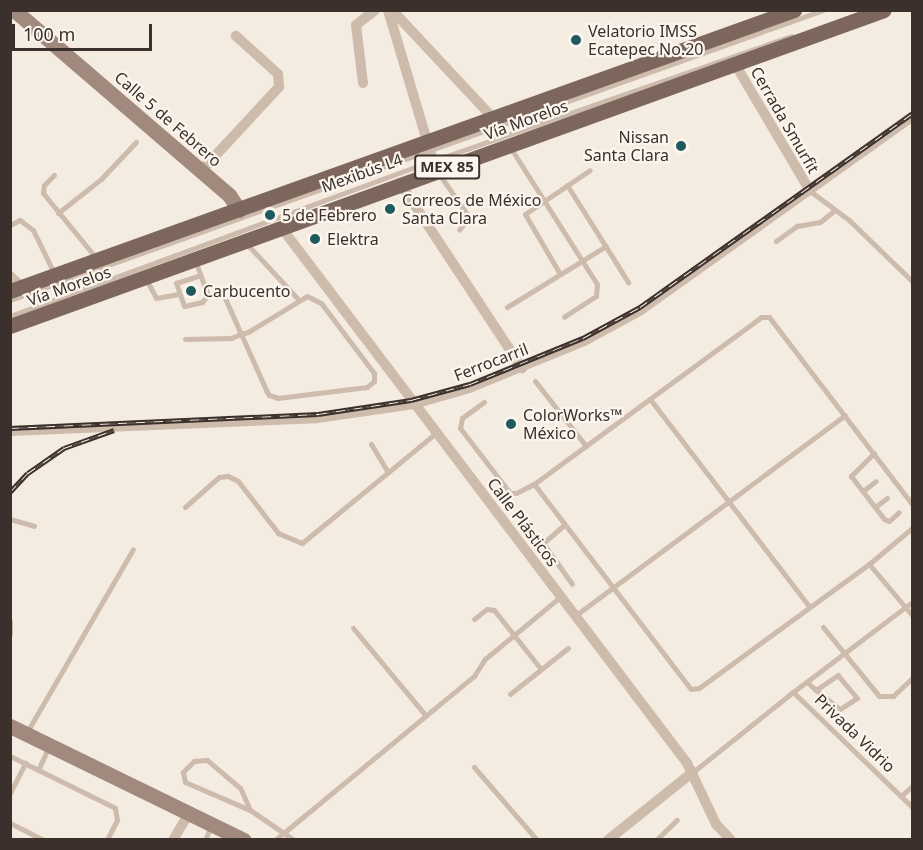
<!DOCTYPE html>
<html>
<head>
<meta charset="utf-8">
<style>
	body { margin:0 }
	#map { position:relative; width:923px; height:850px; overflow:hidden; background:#f4ebe1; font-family:"Noto Sans",sans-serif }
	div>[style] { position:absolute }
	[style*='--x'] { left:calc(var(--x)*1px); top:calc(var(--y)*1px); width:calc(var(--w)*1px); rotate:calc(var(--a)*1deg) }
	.lane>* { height:5px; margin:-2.5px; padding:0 2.5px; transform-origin:2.5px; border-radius:2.5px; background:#cdbbac }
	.street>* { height:10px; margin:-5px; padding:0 5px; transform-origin:5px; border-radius:5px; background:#cdbbac }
	.secondary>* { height:15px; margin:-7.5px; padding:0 7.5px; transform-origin:7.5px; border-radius:7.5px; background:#a18a7d }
	.primary>* { height:15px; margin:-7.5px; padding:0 7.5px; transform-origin:7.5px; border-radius:7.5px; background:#7d675c }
	.rail>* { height:5px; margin-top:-2.5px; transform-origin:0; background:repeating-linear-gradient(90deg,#fbf5ee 0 9px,#3b302b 0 18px); box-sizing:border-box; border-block:2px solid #3b302b }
	.dots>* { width:16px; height:16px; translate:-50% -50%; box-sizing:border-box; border:3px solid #fbf5ee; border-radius:50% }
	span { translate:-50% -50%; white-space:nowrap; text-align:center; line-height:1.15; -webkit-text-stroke:4.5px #fbf5ee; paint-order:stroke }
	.shield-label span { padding:2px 4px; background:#fbf5ee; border:2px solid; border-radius:4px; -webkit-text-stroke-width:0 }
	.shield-label { font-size:15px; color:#3b302b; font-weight:700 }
	.poi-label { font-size:16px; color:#3b302b }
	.left { translate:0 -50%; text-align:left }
	.right { translate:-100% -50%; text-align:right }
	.street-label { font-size:16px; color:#3b302b }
	.frame { position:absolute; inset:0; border:12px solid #3b302b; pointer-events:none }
	.scale { position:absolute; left:12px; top:24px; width:140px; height:27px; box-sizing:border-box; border:3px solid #3b302b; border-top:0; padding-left:8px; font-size:18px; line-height:21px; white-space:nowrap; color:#3b302b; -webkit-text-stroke:4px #fbf5ee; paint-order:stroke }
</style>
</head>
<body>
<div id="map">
	<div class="lane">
		<i style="--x:510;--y:147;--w:162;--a:57.6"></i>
		<i style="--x:597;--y:284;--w:12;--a:95"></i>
		<i style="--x:596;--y:296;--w:38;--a:147"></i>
		<i style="--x:439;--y:174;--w:52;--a:55.1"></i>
		<i style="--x:469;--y:217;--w:16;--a:128"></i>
		<i style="--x:54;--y:175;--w:14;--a:135"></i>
		<i style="--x:44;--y:185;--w:8;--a:97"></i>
		<i style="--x:43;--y:193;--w:84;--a:50.8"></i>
		<i style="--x:567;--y:185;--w:115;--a:57.8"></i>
		<i style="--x:810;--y:191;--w:49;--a:36.6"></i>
		<i style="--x:849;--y:220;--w:88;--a:44.1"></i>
		<i style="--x:58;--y:213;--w:55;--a:-38.3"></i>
		<i style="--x:101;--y:179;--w:51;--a:-46.6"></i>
		<i style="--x:10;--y:225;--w:11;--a:-27"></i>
		<i style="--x:20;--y:220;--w:16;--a:38"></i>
		<i style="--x:33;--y:230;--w:48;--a:64"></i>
		<i style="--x:776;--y:241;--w:26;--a:-36"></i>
		<i style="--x:797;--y:226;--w:23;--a:-10"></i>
		<i style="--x:820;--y:222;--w:19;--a:-39"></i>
		<i style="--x:246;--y:243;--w:75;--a:47.2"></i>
		<i style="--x:195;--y:260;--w:35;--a:70"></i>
		<i style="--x:207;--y:293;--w:3;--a:90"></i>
		<i style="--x:207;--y:296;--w:8;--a:130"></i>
		<i style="--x:202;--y:302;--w:18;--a:167"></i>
		<i style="--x:184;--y:306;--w:24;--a:-109"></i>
		<i style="--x:176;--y:283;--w:25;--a:-18"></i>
		<i style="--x:560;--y:274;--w:69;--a:-120.3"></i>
		<i style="--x:525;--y:214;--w:78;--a:-34.1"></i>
		<i style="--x:146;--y:279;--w:21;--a:62"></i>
		<i style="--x:156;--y:298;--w:22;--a:-10"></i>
		<i style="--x:10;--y:300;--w:863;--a:-19.63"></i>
		<i style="--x:507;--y:307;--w:116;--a:-31.6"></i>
		<i style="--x:10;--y:316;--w:441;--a:-20.2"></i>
		<i style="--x:424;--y:164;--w:389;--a:-19.2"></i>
		<i style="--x:185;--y:339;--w:46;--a:-1.2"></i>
		<i style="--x:231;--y:338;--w:11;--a:-22"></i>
		<i style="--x:241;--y:334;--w:7;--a:-16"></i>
		<i style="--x:248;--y:332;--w:69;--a:-31.4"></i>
		<i style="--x:307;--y:296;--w:16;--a:27"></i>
		<i style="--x:321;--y:303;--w:88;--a:52.9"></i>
		<i style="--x:374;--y:373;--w:8;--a:90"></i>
		<i style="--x:374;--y:381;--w:9;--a:139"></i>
		<i style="--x:367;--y:387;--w:90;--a:173"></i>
		<i style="--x:278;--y:398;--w:9;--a:-162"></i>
		<i style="--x:269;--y:395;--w:4;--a:-124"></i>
		<i style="--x:267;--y:392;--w:64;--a:-114.1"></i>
		<i style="--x:241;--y:334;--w:39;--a:-114"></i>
		<i style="--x:535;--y:381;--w:83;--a:51.9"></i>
		<i style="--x:650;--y:399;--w:261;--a:52.5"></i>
		<i style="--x:484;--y:402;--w:27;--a:144"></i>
		<i style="--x:462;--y:418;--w:10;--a:101"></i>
		<i style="--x:460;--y:428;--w:82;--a:52.4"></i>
		<i style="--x:510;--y:493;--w:6;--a:0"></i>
		<i style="--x:516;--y:493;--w:20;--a:-27"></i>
		<i style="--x:534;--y:484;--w:282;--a:-36.3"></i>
		<i style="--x:761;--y:317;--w:8;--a:0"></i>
		<i style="--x:769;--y:317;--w:235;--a:52.6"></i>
		<i style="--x:371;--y:444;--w:33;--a:59"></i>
		<i style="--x:874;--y:453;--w:33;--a:135"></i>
		<i style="--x:851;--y:476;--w:54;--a:52.5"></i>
		<i style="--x:884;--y:519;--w:5;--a:22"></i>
		<i style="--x:889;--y:521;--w:13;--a:-42"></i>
		<i style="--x:534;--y:484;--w:258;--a:52.6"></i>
		<i style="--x:691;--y:689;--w:8;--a:-7"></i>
		<i style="--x:699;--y:688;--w:210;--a:-36.1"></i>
		<i style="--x:869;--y:564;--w:56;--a:-39.9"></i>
		<i style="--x:863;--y:491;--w:16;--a:-38"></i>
		<i style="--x:185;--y:507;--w:45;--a:-41.4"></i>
		<i style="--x:219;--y:477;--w:9;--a:-6"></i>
		<i style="--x:228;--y:476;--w:11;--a:27"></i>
		<i style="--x:238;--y:481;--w:66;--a:52.4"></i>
		<i style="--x:278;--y:533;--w:26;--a:23"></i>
		<i style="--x:302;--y:543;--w:173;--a:-39.4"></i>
		<i style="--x:875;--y:507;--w:15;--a:-37"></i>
		<i style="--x:10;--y:519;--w:25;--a:16"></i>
		<i style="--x:564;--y:525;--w:28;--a:139"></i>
		<i style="--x:543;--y:543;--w:50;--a:54.7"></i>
		<i style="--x:869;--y:564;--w:67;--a:49.9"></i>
		<i style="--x:576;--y:615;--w:335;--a:-36.6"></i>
		<i style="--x:474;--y:619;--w:16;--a:-38"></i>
		<i style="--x:487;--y:609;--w:7;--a:8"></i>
		<i style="--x:494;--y:610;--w:75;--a:51.5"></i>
		<i style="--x:10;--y:621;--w:13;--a:90"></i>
		<i style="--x:823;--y:627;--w:89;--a:50.9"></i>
		<i style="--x:879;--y:696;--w:14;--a:0"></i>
		<i style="--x:893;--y:696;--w:26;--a:-43"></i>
		<i style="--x:353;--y:628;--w:114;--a:50.3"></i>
		<i style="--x:807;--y:682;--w:12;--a:42"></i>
		<i style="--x:816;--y:690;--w:28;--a:39"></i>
		<i style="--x:838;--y:708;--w:2;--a:27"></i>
		<i style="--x:840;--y:709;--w:20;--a:-33"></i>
		<i style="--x:857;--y:698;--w:30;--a:-130"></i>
		<i style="--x:838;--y:675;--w:27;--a:146"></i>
		<i style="--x:793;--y:692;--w:149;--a:-37.1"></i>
		<i style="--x:510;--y:694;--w:74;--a:-38.4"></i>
		<i style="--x:27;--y:732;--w:211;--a:-59.9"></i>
		<i style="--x:10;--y:756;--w:117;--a:26.3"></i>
		<i style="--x:115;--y:808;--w:12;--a:81"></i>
		<i style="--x:117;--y:820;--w:22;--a:117"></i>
		<i style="--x:474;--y:767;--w:96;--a:49.2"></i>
		<i style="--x:38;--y:770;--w:26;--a:-65"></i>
		<i style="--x:693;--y:772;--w:128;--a:-38.7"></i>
		<i style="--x:793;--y:692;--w:165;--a:44"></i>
		<i style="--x:10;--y:793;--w:34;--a:-63"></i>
		<i style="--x:901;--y:796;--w:15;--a:-42"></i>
		<i style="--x:250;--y:810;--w:24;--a:-114"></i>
		<i style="--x:240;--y:788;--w:43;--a:-139.7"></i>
		<i style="--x:207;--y:760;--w:13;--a:176"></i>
		<i style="--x:194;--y:761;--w:16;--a:135"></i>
		<i style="--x:183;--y:772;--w:10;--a:79"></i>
		<i style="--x:185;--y:782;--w:71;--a:23.3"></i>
		<i style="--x:250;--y:810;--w:53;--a:34.3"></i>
		<i style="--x:10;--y:823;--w:37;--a:27"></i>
		<i style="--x:205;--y:840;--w:15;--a:-67"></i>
		<i style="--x:275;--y:840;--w:258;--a:-39.5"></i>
		<i style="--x:474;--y:676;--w:20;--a:-57"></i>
		<i style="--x:485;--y:659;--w:97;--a:-39.6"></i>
		<i style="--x:656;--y:840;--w:29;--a:-44"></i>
	</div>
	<div class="street">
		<i style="--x:388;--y:10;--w:168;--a:73.4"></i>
		<i style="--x:392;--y:10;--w:149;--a:46.9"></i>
		<i style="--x:735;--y:64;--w:147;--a:59.4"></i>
		<i style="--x:363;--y:83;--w:58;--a:-96.9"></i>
		<i style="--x:356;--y:25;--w:24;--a:-38"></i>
		<i style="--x:201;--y:171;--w:115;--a:-47.1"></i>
		<i style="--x:279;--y:87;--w:13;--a:-94"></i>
		<i style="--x:278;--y:74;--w:57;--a:-137.9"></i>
		<i style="--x:400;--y:183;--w:222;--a:56.6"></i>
		<i style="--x:281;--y:227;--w:672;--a:52.86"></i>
		<i style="--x:687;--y:763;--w:68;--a:64.6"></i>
		<i style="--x:716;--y:824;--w:22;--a:47"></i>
		<i style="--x:10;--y:276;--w:16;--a:43"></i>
		<i style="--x:10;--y:431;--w:307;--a:-2.4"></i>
		<i style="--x:317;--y:418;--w:98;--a:-8.2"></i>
		<i style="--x:414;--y:404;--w:57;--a:-16.2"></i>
		<i style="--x:469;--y:388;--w:124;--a:-22.2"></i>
		<i style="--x:584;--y:341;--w:65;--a:-28.5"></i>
		<i style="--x:641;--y:310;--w:333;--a:-35.5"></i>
		<i style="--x:173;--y:840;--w:31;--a:-59"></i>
		<i style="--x:608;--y:840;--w:109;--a:-38.7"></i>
	</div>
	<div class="secondary">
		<i style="--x:14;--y:10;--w:284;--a:40.7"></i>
		<i style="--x:229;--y:195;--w:18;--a:56"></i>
		<i style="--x:10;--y:726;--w:260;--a:26"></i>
	</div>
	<div class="primary">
		<i style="--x:10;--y:291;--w:833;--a:-19.72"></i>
		<i style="--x:10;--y:326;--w:929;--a:-19.88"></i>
	</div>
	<div class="rail">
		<i style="--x:10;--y:428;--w:308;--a:-2.6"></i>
		<i style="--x:318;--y:414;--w:94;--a:-8.6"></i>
		<i style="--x:411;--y:400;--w:61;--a:-15.2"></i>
		<i style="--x:470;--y:384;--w:122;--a:-22.2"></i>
		<i style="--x:583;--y:338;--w:65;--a:-28.5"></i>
		<i style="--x:640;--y:307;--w:334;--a:-35.4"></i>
		<i style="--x:10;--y:492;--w:26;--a:-47"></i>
		<i style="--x:28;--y:473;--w:44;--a:-34.8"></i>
		<i style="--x:64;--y:448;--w:53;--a:-19.8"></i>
	</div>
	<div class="dots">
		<i style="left:576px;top:40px;background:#1f5a5e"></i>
		<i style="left:681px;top:146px;background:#1f5a5e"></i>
		<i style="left:390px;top:209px;background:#1f5a5e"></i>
		<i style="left:270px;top:215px;background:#1f5a5e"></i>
		<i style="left:315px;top:239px;background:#1f5a5e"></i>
		<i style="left:191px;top:291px;background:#1f5a5e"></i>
		<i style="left:511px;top:424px;background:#1f5a5e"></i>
	</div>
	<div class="shield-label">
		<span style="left:447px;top:167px">MEX 85</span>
	</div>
	<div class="poi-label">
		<span class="left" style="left:588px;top:40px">Velatorio IMSS<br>Ecatepec No.20</span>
		<span class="right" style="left:669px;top:146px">Nissan<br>Santa Clara</span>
		<span class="left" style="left:402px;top:209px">Correos de México<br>Santa Clara</span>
		<span class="left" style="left:282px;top:215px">5 de Febrero</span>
		<span class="left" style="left:327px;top:239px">Elektra</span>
		<span class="left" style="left:203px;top:291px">Carbucento</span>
		<span class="left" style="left:523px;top:424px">ColorWorks™<br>México</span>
	</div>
	<div class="street-label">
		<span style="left:168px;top:119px;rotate:41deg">Calle 5 de Febrero</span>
		<span style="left:526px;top:120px;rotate:-20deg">Vía Morelos</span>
		<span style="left:785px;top:120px;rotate:60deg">Cerrada Smurfit</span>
		<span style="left:362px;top:173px;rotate:-20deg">Mexibús L4</span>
		<span style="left:69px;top:286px;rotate:-20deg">Vía Morelos</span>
		<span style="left:491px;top:362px;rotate:-21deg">Ferrocarril</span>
		<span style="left:523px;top:522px;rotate:53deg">Calle Plásticos</span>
		<span style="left:855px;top:733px;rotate:44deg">Privada Vidrio</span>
	</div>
	<div class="frame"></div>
	<div class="scale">100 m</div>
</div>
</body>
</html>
